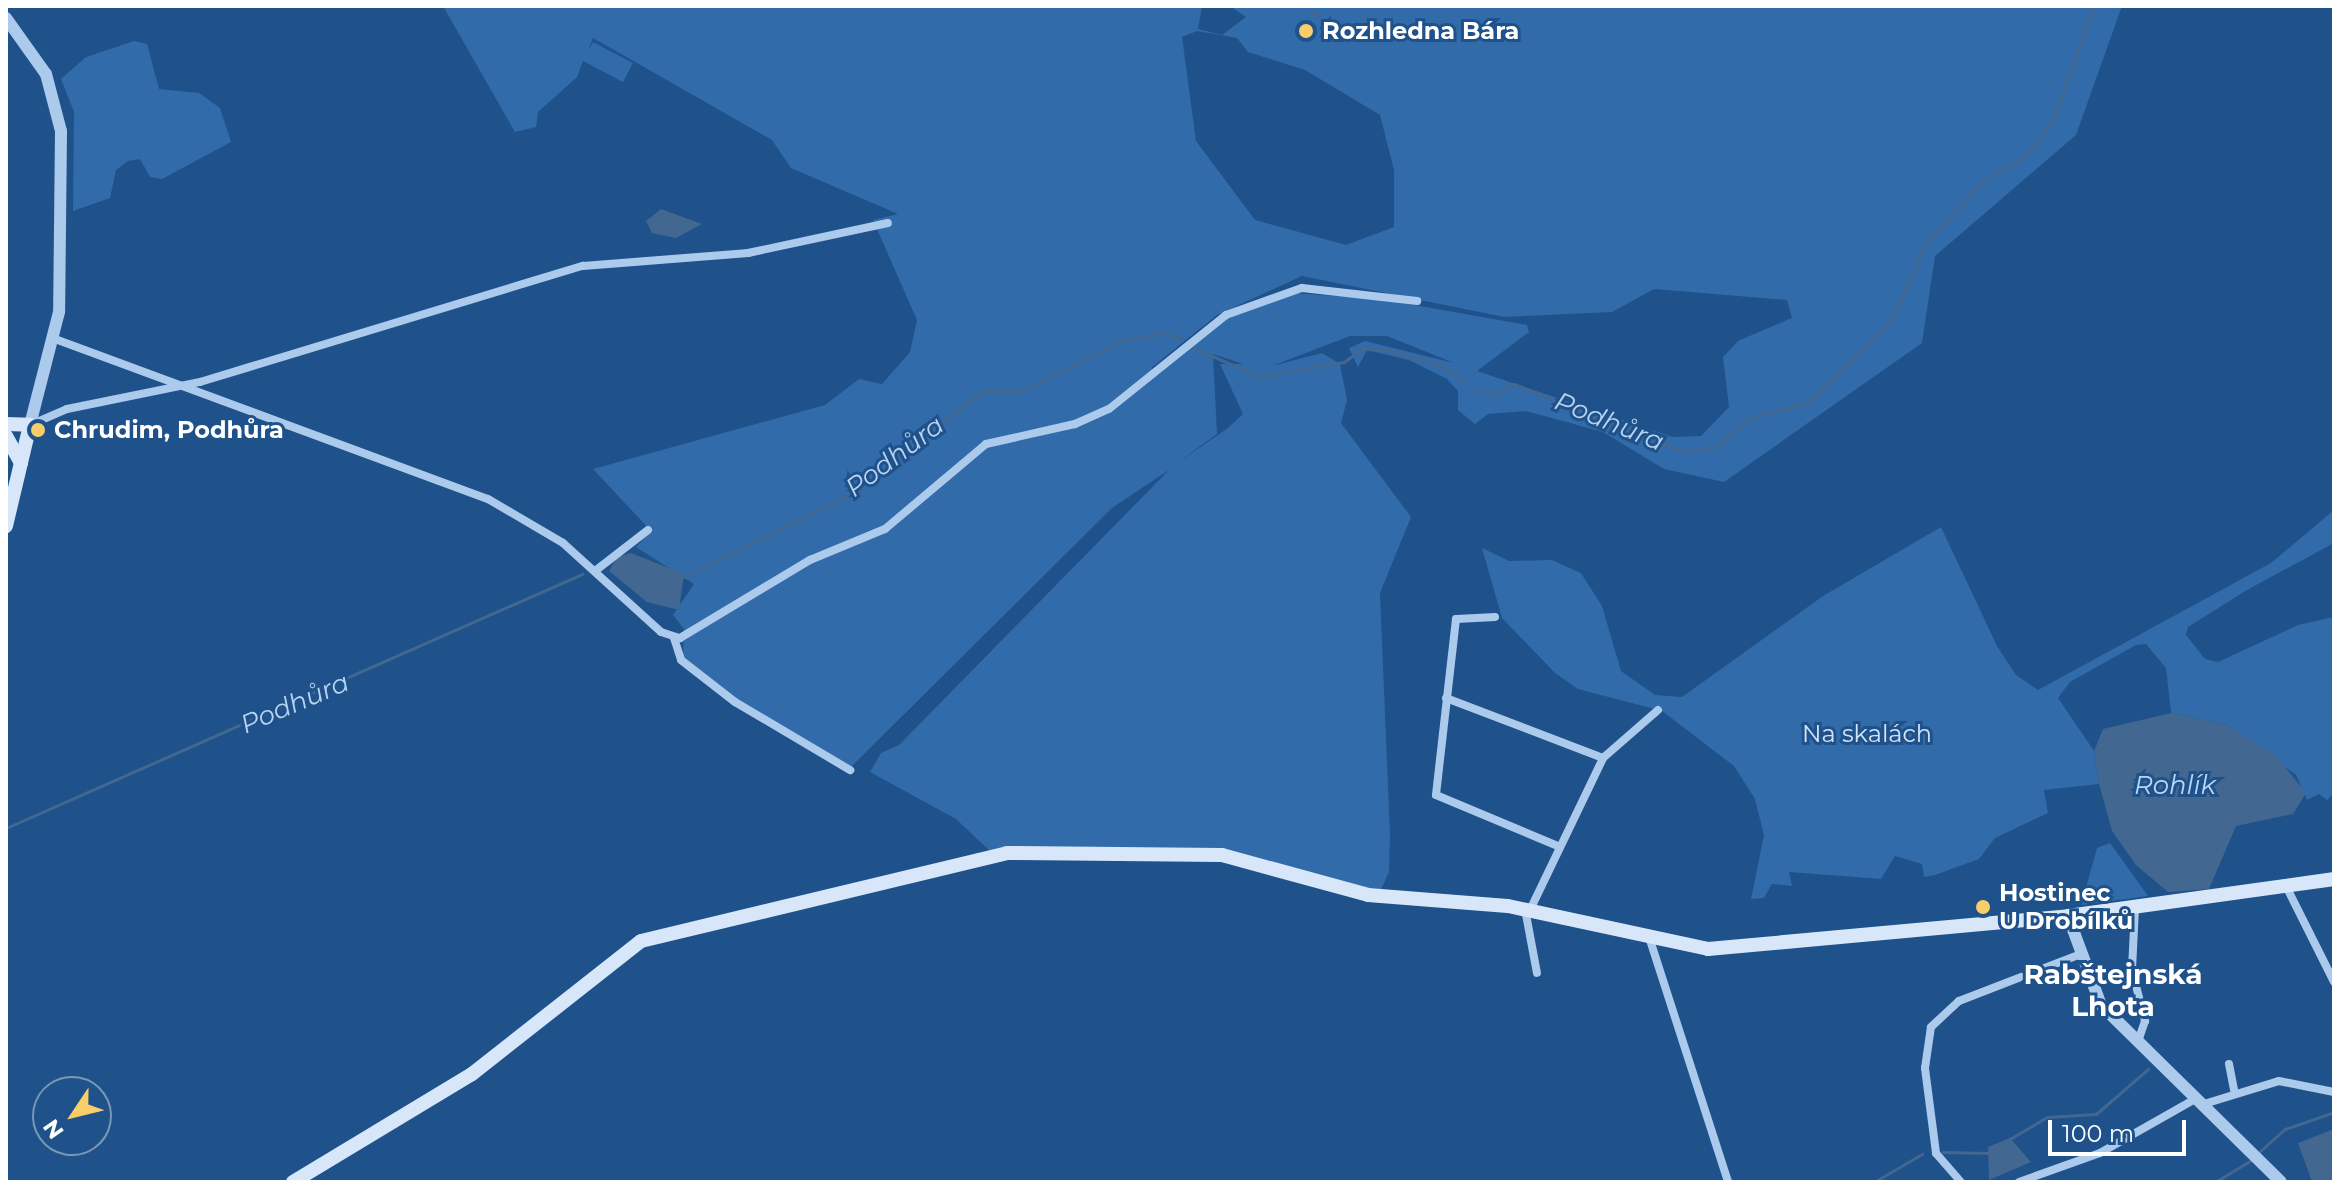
<!DOCTYPE html>
<html>
<head>
<meta charset="utf-8">
<style>
	body { margin:0 }
	#map { position:relative; width:2340px; height:1188px; overflow:hidden; background:#1f518b; font-family:Montserrat,sans-serif }
	div>[style] { position:absolute }
	[style*='--x'] { left:calc(var(--x)*1px); top:calc(var(--y)*1px); width:calc(var(--w)*1px); rotate:calc(var(--a)*1deg) }
	.green>* { inset:0; background:#326ba9 }
	.water>* { inset:0; background:#426790 }
	.stream>* { height:3px; margin:-1.5px; padding:0 1.5px; transform-origin:1.5px; border-radius:1.5px; background:#426790 }
	.minor>* { height:8px; margin:-4px; padding:0 4px; transform-origin:4px; border-radius:4px; background:#abcaec }
	.tertiary>* { height:12px; margin:-6px; padding:0 6px; transform-origin:6px; border-radius:6px; background:#abcaec }
	.secondary>* { height:14px; margin:-7px; padding:0 7px; transform-origin:7px; border-radius:7px; background:#d7e7f9 }
	.dots>* { width:22px; height:22px; translate:-50% -50%; box-sizing:border-box; border:4px solid #1f518b; border-radius:50% }
	span { translate:-50% -50%; white-space:nowrap; text-align:center; line-height:1.15; -webkit-text-stroke:6px #1f518b; paint-order:stroke }
	.poi-label { font-size:24px; color:#fff; font-weight:700 }
	.left { translate:0 -50%; text-align:left }
	.park-label { font-size:24px; color:#d1e4f9 }
	.water-label { font-size:26px; color:#b7d4f3; font-style:italic }
	.quarter-label { font-size:28px; color:#fff; font-weight:700 }
	.frame { position:absolute; inset:0; border:8px solid #fff; pointer-events:none }
	.north { position:absolute; left:32px; top:1076px; width:80px; height:80px; box-sizing:border-box; background:#1f518b; border:2px solid #7997b9; border-radius:50%; rotate:235deg; font-size:22px; font-weight:700; line-height:32px; text-align:center; color:#fff }
	.north::after { content:''; display:block; margin:auto; width:28px; height:36px; background:#facd6b; clip-path:polygon(50% 0,100% 100%,50% 72%,0 100%) }
	.scale { position:absolute; left:2048px; top:1120px; width:138px; height:36px; box-sizing:border-box; border:4px solid #fff; border-top:0; padding-left:10px; font-size:24px; line-height:28px; white-space:nowrap; color:#fff; -webkit-text-stroke:6px #1f518b; paint-order:stroke }
</style>
</head>
<body>
<div id="map">
	<div class="green">
		<i style="clip-path:polygon(evenodd,443px 6px,1202px 6px,1198px 29px,1222px 35px,1246px 17px,1230px 6px,2122px 6px,2076px 135px,1935px 256px,1922px 343px,1724px 482px,1664px 469px,1603px 432px,1526px 411px,1488px 414px,1475px 424px,1458px 410px,1458px 391px,1447px 379px,1409px 360px,1367px 350px,1358px 367px,1349px 348px,1365px 341px,1454px 363px,1387px 336px,1350px 336px,1272px 366px,1322px 353px,1340px 364px,1347px 400px,1341px 423px,1411px 517px,1380px 593px,1390px 835px,1389px 872px,1379px 894px,1258px 861px,993px 854px,956px 819px,870px 772px,881px 753px,899px 745px,1169px 470px,1112px 508px,851px 767px,736px 699px,683px 657px,684px 629px,673px 615px,694px 584px,636px 547px,651px 531px,593px 469px,825px 405px,859px 379px,882px 384px,910px 352px,917px 320px,873px 220px,898px 214px,791px 168px,772px 140px,593px 38px,588px 51px,593px 42px,633px 63px,623px 82px,583px 61px,577px 77px,538px 112px,536px 127px,515px 132px,443px 6px,1197px 31px,1237px 38px,1248px 52px,1305px 70px,1380px 115px,1394px 170px,1394px 227px,1346px 245px,1255px 220px,1196px 141px,1182px 37px,1197px 31px,443px 6px,1302px 276px,1504px 317px,1612px 312px,1654px 289px,1787px 300px,1792px 318px,1738px 341px,1723px 357px,1729px 407px,1701px 436px,1673px 437px,1477px 371px,1529px 332px,1527px 325px,1380px 299px,1292px 293px,1212px 325px,1158px 375px,1151px 368px,1217px 315px,1302px 276px,443px 6px,1213px 354px,1243px 364px,1220px 364px,1243px 414px,1228px 428px,1176px 464px,1217px 434px,1213px 354px)"></i>
		<i style="clip-path:polygon(134px 41px,147px 44px,159px 89px,199px 93px,220px 108px,231px 142px,162px 179px,150px 177px,140px 159px,128px 161px,116px 170px,110px 198px,73px 211px,74px 112px,61px 79px,86px 57px)"></i>
		<i style="clip-path:polygon(2334px 510px,2334px 543px,2247px 590px,2188px 627px,2186px 635px,2205px 659px,2218px 662px,2298px 625px,2334px 617px,2334px 793px,2327px 800px,2319px 794px,2307px 800px,2296px 775px,2228px 725px,2171px 713px,2166px 668px,2146px 644px,2136px 645px,2070px 682px,2058px 698px,2094px 751px,2099px 784px,2044px 790px,2048px 813px,1995px 838px,1979px 859px,1935px 875px,1924px 877px,1922px 864px,1895px 856px,1881px 879px,1789px 872px,1792px 886px,1772px 884px,1764px 898px,1751px 899px,1764px 835px,1755px 799px,1734px 766px,1662px 711px,1578px 689px,1555px 673px,1502px 618px,1482px 548px,1509px 561px,1552px 560px,1581px 573px,1602px 606px,1621px 671px,1655px 695px,1682px 697px,1823px 596px,1941px 527px,1997px 646px,2016px 675px,2038px 690px,2271px 563px)"></i>
		<i style="clip-path:polygon(2110px 843px,2148px 896px,2081px 905px,2097px 848px)"></i>
	</div>
	<div class="water">
		<i style="clip-path:polygon(661px 209px,702px 224px,676px 238px,652px 233px,646px 221px)"></i>
		<i style="clip-path:polygon(631px 553px,684px 574px,679px 610px,647px 602px,609px 571px,617px 557px)"></i>
		<i style="clip-path:polygon(2171px 713px,2228px 725px,2277px 757px,2306px 793px,2293px 814px,2236px 826px,2209px 889px,2168px 892px,2136px 865px,2112px 831px,2099px 784px,2094px 751px,2103px 729px)"></i>
		<i style="clip-path:polygon(2334px 1129px,2334px 1182px,2312px 1182px,2298px 1143px)"></i>
		<i style="clip-path:polygon(2010px 1138px,2031px 1162px,1989px 1180px,1988px 1147px)"></i>
	</div>
	<div class="stream">
		<i style="--x:1310;--y:13;--w:11;--a:10"></i>
		<i style="--x:1191;--y:347;--w:74;--a:23.1"></i>
		<i style="--x:1259;--y:376;--w:86;--a:-9.4"></i>
		<i style="--x:1344;--y:362;--w:21;--a:-37"></i>
		<i style="--x:1361;--y:349;--w:25;--a:2"></i>
		<i style="--x:1386;--y:350;--w:60;--a:16.3"></i>
		<i style="--x:1444;--y:367;--w:25;--a:37"></i>
		<i style="--x:1474;--y:389;--w:21;--a:14"></i>
		<i style="--x:1494;--y:394;--w:22;--a:-27"></i>
		<i style="--x:1514;--y:384;--w:181;--a:21.7"></i>
		<i style="--x:1682;--y:451;--w:34;--a:-7"></i>
		<i style="--x:1716;--y:447;--w:44;--a:-41.3"></i>
		<i style="--x:1749;--y:418;--w:60;--a:-14.5"></i>
		<i style="--x:1807;--y:403;--w:121;--a:-44.7"></i>
		<i style="--x:1893;--y:318;--w:81;--a:-66.6"></i>
		<i style="--x:1925;--y:244;--w:86;--a:-47.4"></i>
		<i style="--x:1983;--y:181;--w:50;--a:-30.2"></i>
		<i style="--x:2026;--y:156;--w:46;--a:-53.9"></i>
		<i style="--x:2053;--y:119;--w:120;--a:-70.1"></i>
		<i style="--x:681;--y:578;--w:196;--a:-26.3"></i>
		<i style="--x:857;--y:491;--w:160;--a:-38.7"></i>
		<i style="--x:982;--y:391;--w:40;--a:0"></i>
		<i style="--x:1022;--y:391;--w:114;--a:-26.6"></i>
		<i style="--x:1124;--y:340;--w:42;--a:-9.7"></i>
		<i style="--x:1165;--y:333;--w:18;--a:19"></i>
		<i style="--x:6;--y:828;--w:630;--a:-23.8"></i>
		<i style="--x:2008;--y:1140;--w:45;--a:-30.5"></i>
		<i style="--x:2047;--y:1117;--w:49;--a:-3.5"></i>
		<i style="--x:2096;--y:1114;--w:69;--a:-40.9"></i>
		<i style="--x:1943;--y:1152;--w:46;--a:1.2"></i>
		<i style="--x:2258;--y:1153;--w:36;--a:-42"></i>
		<i style="--x:2285;--y:1129;--w:52;--a:-19.1"></i>
		<i style="--x:1874;--y:1182;--w:56;--a:-30.3"></i>
		<i style="--x:2215;--y:1182;--w:44;--a:-31.2"></i>
	</div>
	<div class="minor">
		<i style="--x:55;--y:339;--w:462;--a:20.3"></i>
		<i style="--x:488;--y:499;--w:87;--a:30.4"></i>
		<i style="--x:563;--y:543;--w:132;--a:42.2"></i>
		<i style="--x:661;--y:632;--w:20;--a:18"></i>
		<i style="--x:680;--y:638;--w:152;--a:-31"></i>
		<i style="--x:810;--y:560;--w:81;--a:-22.5"></i>
		<i style="--x:885;--y:529;--w:132;--a:-40.1"></i>
		<i style="--x:986;--y:444;--w:91;--a:-12.7"></i>
		<i style="--x:1075;--y:424;--w:37;--a:-24"></i>
		<i style="--x:1109;--y:409;--w:150;--a:-38.8"></i>
		<i style="--x:1226;--y:315;--w:81;--a:-19.6"></i>
		<i style="--x:1302;--y:288;--w:116;--a:6.4"></i>
		<i style="--x:30;--y:425;--w:40;--a:-23.4"></i>
		<i style="--x:67;--y:409;--w:136;--a:-11.5"></i>
		<i style="--x:200;--y:382;--w:400;--a:-16.9"></i>
		<i style="--x:583;--y:266;--w:166;--a:-4.5"></i>
		<i style="--x:748;--y:253;--w:143;--a:-12.1"></i>
		<i style="--x:595;--y:571;--w:67;--a:-37.7"></i>
		<i style="--x:1495;--y:617;--w:39;--a:177"></i>
		<i style="--x:1456;--y:619;--w:177;--a:96.5"></i>
		<i style="--x:1436;--y:795;--w:132;--a:22.7"></i>
		<i style="--x:674;--y:638;--w:23;--a:72"></i>
		<i style="--x:681;--y:660;--w:68;--a:37.9"></i>
		<i style="--x:735;--y:702;--w:134;--a:30.6"></i>
		<i style="--x:1446;--y:698;--w:168;--a:20.9"></i>
		<i style="--x:2287;--y:888;--w:105;--a:63.4"></i>
		<i style="--x:2135;--y:908;--w:62;--a:92.8"></i>
		<i style="--x:2132;--y:970;--w:53;--a:75.7"></i>
		<i style="--x:2145;--y:1021;--w:21;--a:109"></i>
		<i style="--x:1525;--y:909;--w:65;--a:79.4"></i>
		<i style="--x:1530;--y:910;--w:169;--a:-64.3"></i>
		<i style="--x:1603;--y:758;--w:73;--a:-41.1"></i>
		<i style="--x:1650;--y:940;--w:254;--a:72.1"></i>
		<i style="--x:2229;--y:1064;--w:26;--a:79"></i>
		<i style="--x:2204;--y:1104;--w:78;--a:-17"></i>
		<i style="--x:2279;--y:1081;--w:56;--a:11.3"></i>
		<i style="--x:1961;--y:1182;--w:38;--a:-131"></i>
		<i style="--x:1936;--y:1153;--w:86;--a:-97.4"></i>
		<i style="--x:1925;--y:1068;--w:41;--a:-81.7"></i>
		<i style="--x:1931;--y:1027;--w:38;--a:-43"></i>
		<i style="--x:1959;--y:1001;--w:128;--a:-21.1"></i>
		<i style="--x:2019;--y:1182;--w:86;--a:-19.7"></i>
		<i style="--x:2100;--y:1153;--w:112;--a:-29.6"></i>
	</div>
	<div class="tertiary">
		<i style="--x:6;--y:18;--w:69;--a:54.5"></i>
		<i style="--x:46;--y:74;--w:59;--a:75.3"></i>
		<i style="--x:61;--y:131;--w:181;--a:90.6"></i>
		<i style="--x:59;--y:312;--w:117;--a:104.4"></i>
		<i style="--x:2068;--y:916;--w:95;--a:69.7"></i>
		<i style="--x:2101;--y:1005;--w:252;--a:44.5"></i>
	</div>
	<div class="secondary">
		<i style="--x:6;--y:424;--w:24;--a:2"></i>
		<i style="--x:30;--y:425;--w:104;--a:103.4"></i>
		<i style="--x:6;--y:436;--w:31;--a:61"></i>
		<i style="--x:293;--y:1182;--w:209;--a:-31.1"></i>
		<i style="--x:472;--y:1074;--w:215;--a:-38.2"></i>
		<i style="--x:641;--y:941;--w:376;--a:-13.5"></i>
		<i style="--x:1007;--y:853;--w:215;--a:0.5"></i>
		<i style="--x:1222;--y:855;--w:151;--a:15.3"></i>
		<i style="--x:1368;--y:895;--w:140;--a:4.5"></i>
		<i style="--x:1508;--y:906;--w:205;--a:12.1"></i>
		<i style="--x:1708;--y:949;--w:362;--a:-5.2"></i>
		<i style="--x:2068;--y:916;--w:269;--a:-7.9"></i>
	</div>
	<div class="dots">
		<i style="left:1306px;top:31px;background:#facd6b"></i>
		<i style="left:38px;top:430px;background:#facd6b"></i>
		<i style="left:1983px;top:907px;background:#facd6b"></i>
	</div>
	<div class="poi-label">
		<span class="left" style="left:1322px;top:31px">Rozhledna Bára</span>
		<span class="left" style="left:54px;top:430px">Chrudim, Podhůra</span>
		<span class="left" style="left:1999px;top:907px">Hostinec<br>U Drobílků</span>
	</div>
	<div class="park-label">
		<span style="left:1867px;top:734px">Na skalách</span>
	</div>
	<div class="water-label">
		<span style="left:1609px;top:422px;rotate:22deg">Podhůra</span>
		<span style="left:895px;top:457px;rotate:-37deg">Podhůra</span>
		<span style="left:295px;top:704px;rotate:-23deg">Podhůra</span>
		<span style="left:2175px;top:786px">Rohlík</span>
	</div>
	<div class="quarter-label">
		<span style="left:2113px;top:990px">Rabštejnská<br>Lhota</span>
	</div>
	<div class="frame"></div>
	<div class="north">N</div>
	<div class="scale">100 m</div>
</div>
</body>
</html>
